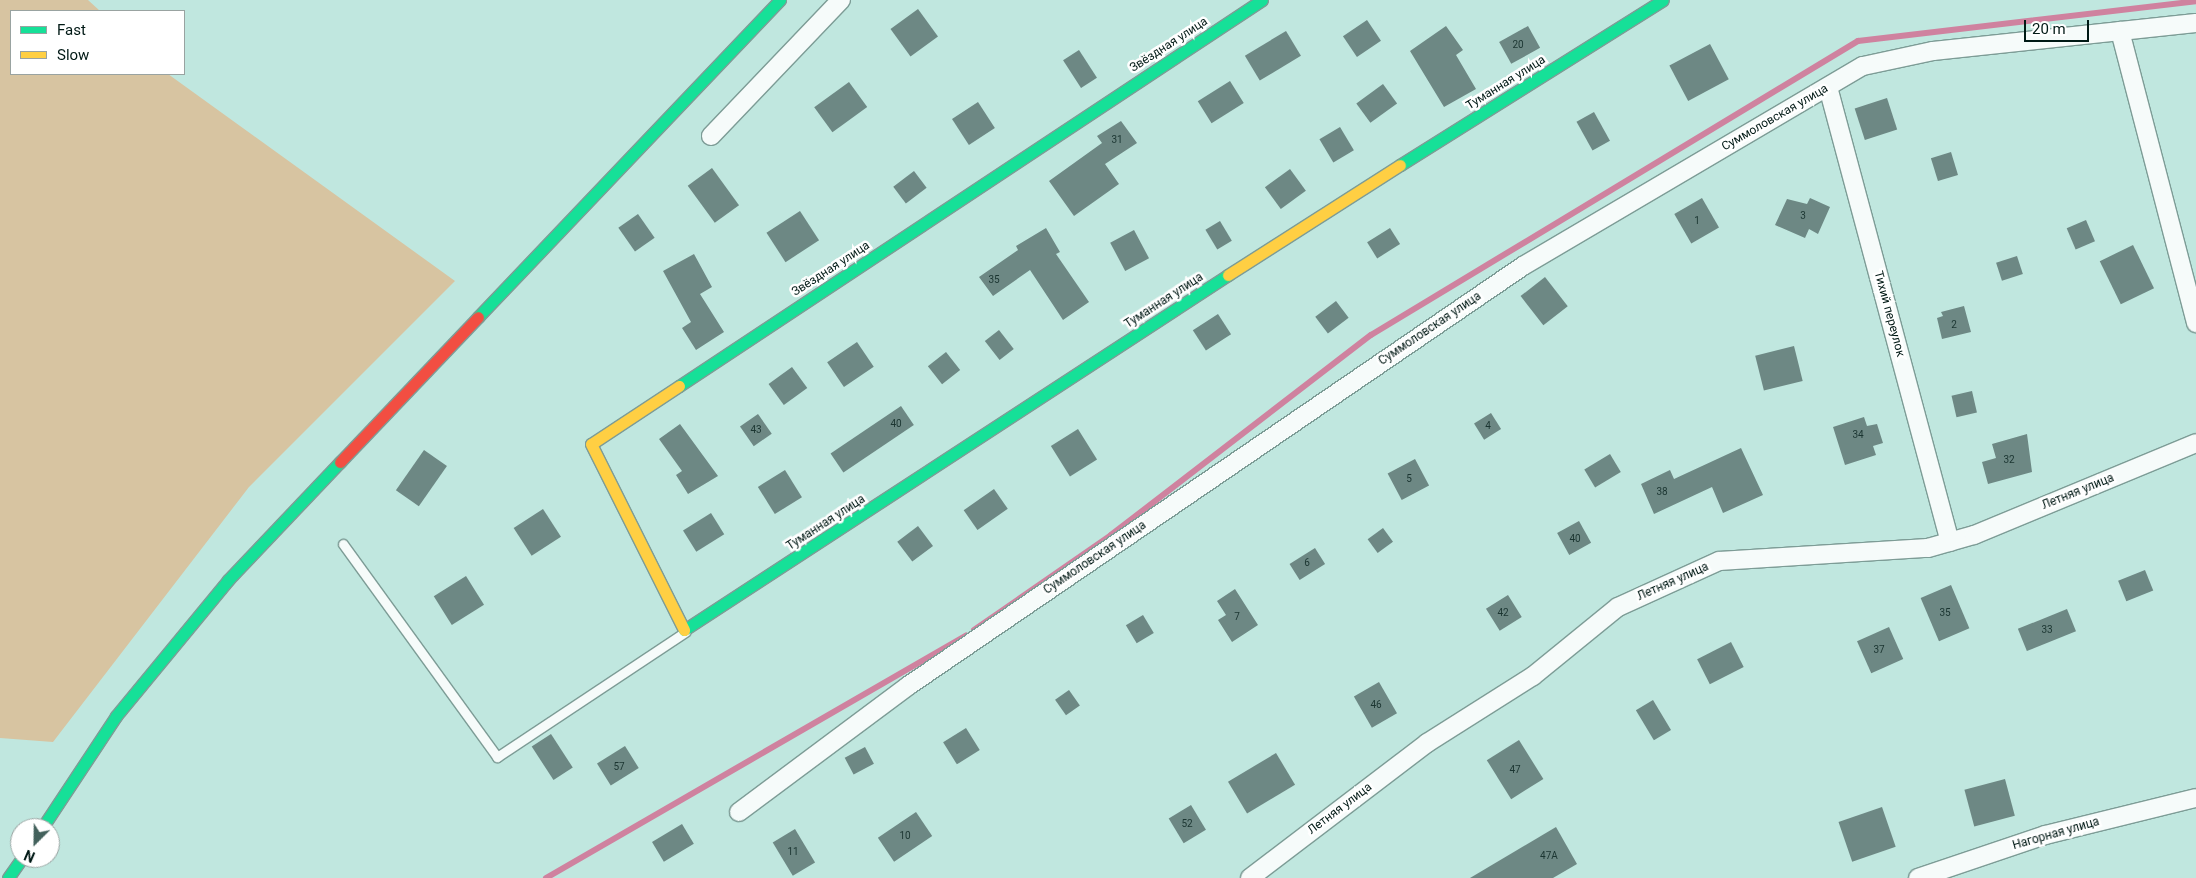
<!DOCTYPE html>
<html>
<head>
<meta charset="utf-8">
<style>
	body { margin:0 }
	#map { position:relative; width:2196px; height:878px; overflow:hidden; background:#c0e7df; font-family:Roboto,sans-serif }
	div>[style] { position:absolute }
	[style*='--x'] { left:calc(var(--x)*1px); top:calc(var(--y)*1px); width:calc(var(--w)*1px); rotate:calc(var(--a)*1deg) }
	.green>* { inset:0; background:#d7c4a1 }
	.stream>* { height:6px; margin:-3px; padding:0 3px; transform-origin:3px; border-radius:3px; background:#cf829f }
	.building>* { inset:0; background:#6d8884; transform-origin:0 0 }
	.roads { filter:drop-shadow(1px 0 #7d9c96) drop-shadow(-1px 0 #7d9c96) drop-shadow(0 1px #7d9c96) drop-shadow(0 -1px #7d9c96) }
	.lane>* { height:9px; margin:-4.5px; padding:0 4.5px; transform-origin:4.5px; border-radius:4.5px; background:#f6fbfa }
	.street>* { height:18px; margin:-9px; padding:0 9px; transform-origin:9px; border-radius:9px; background:#f6fbfa }
	.fast>* { height:11px; margin:-5.5px; padding:0 5.5px; transform-origin:5.5px; border-radius:5.5px; background:#16e098 }
	.slow>* { height:11px; margin:-5.5px; padding:0 5.5px; transform-origin:5.5px; border-radius:5.5px; background:#ffcf43 }
	.jam>* { height:11px; margin:-5.5px; padding:0 5.5px; transform-origin:5.5px; border-radius:5.5px; background:#f24e42 }
	span { translate:-50% -50%; white-space:nowrap; text-align:center; line-height:1.15; -webkit-text-stroke:5px #fff; paint-order:stroke }
	.number-label { font-size:10px; color:#1b3531 }
	.number-label span { -webkit-text-stroke-width:0 }
	.street-label { font-size:12px; color:#001915 }
	.legend { position:absolute; left:10px; top:10px; width:175px; height:65px; box-sizing:border-box; background:#fff; border:1px solid #99a3a1; margin:0; padding:6px 9px; list-style:none; font-size:15px; color:#001915 }
	.legend li { display:flex; align-items:center; gap:10px; height:25px }
	.legend b { width:25px; border:1px solid #99a3a1 }
	.north { position:absolute; left:10px; top:818px; width:50px; height:50px; box-sizing:border-box; background:#fff; border:1px solid #99a3a1; border-radius:50%; rotate:203deg; font-size:14px; font-weight:700; line-height:20px; text-align:center; color:#001915 }
	.north::after { content:''; display:block; margin:auto; width:18px; height:22px; background:#43615c; clip-path:polygon(50% 0,100% 100%,50% 72%,0 100%) }
	.scale { position:absolute; left:2024px; top:20px; width:65px; height:22px; box-sizing:border-box; border:2px solid #001915; border-top:0; padding-left:6px; font-size:15px; line-height:18px; white-space:nowrap; color:#001915; -webkit-text-stroke:4px #fff; paint-order:stroke }
</style>
</head>
<body>
<div id="map">
	<div class="green">
		<i style="clip-path:polygon(0 0,88px 0,100px 11px,11px 11px,11px 74px,168px 74px,455px 281px,249px 487px,53px 742px,0 738px)"></i>
	</div>
	<div class="stream">
		<i style="--x:974;--y:630;--w:167;--a:-34.7"></i>
		<i style="--x:1111;--y:535;--w:328;--a:-37.6"></i>
		<i style="--x:1371;--y:335;--w:569;--a:-31.12"></i>
		<i style="--x:1858;--y:41;--w:340;--a:-6.7"></i>
		<i style="--x:546;--y:878;--w:485;--a:-30"></i>
	</div>
	<div class="building">
		<i style="left:918px;top:9px;width:34px;height:34px;rotate:54deg"></i>
		<i style="left:1367px;top:20px;width:25px;height:29px;rotate:56deg"></i>
		<i style="clip-path:polygon(1446px 26px,1463px 50px,1456px 55px,1476px 89px,1444px 107px,1410px 51px)"></i>
		<i style="left:1528px;top:26px;width:25px;height:33px;rotate:61deg"></i>
		<i style="left:1286px;top:31px;width:29px;height:48px;rotate:59deg"></i>
		<i style="left:1710px;top:44px;width:40px;height:46px;rotate:62deg"></i>
		<i style="left:1079px;top:50px;width:33px;height:19px;rotate:57deg"></i>
		<i style="left:1230px;top:81px;width:26px;height:38px;rotate:58deg"></i>
		<i style="left:849px;top:82px;width:31px;height:43px;rotate:54deg"></i>
		<i style="left:1383px;top:84px;width:24px;height:33px;rotate:54deg"></i>
		<i style="left:1887px;top:98px;width:33px;height:34px;rotate:72deg"></i>
		<i style="left:978px;top:102px;width:31px;height:31px;rotate:57deg"></i>
		<i style="left:1594px;top:112px;width:33px;height:20px;rotate:61deg"></i>
		<i style="clip-path:polygon(1121px 121px,1137px 143px,1105px 164px,1119px 184px,1074px 216px,1049px 181px,1102px 143px,1097px 136px)"></i>
		<i style="left:1340px;top:127px;width:27px;height:24px;rotate:59deg"></i>
		<i style="left:1951px;top:152px;width:24px;height:21px;rotate:73deg"></i>
		<i style="left:712px;top:168px;width:46px;height:30px;rotate:54deg"></i>
		<i style="left:1290px;top:169px;width:27px;height:31px;rotate:54deg"></i>
		<i style="left:914px;top:171px;width:21px;height:26px;rotate:53deg"></i>
		<i style="left:1702px;top:198px;width:34px;height:32px;rotate:60deg"></i>
		<i style="clip-path:polygon(1810px 198px,1830px 207px,1818px 234px,1809px 229px,1805px 238px,1775px 225px,1787px 199px,1807px 204px)"></i>
		<i style="left:800px;top:211px;width:35px;height:40px;rotate:57deg"></i>
		<i style="left:638px;top:214px;width:29px;height:24px;rotate:55deg"></i>
		<i style="left:2086px;top:220px;width:23px;height:21px;rotate:67deg"></i>
		<i style="left:1220px;top:221px;width:23px;height:17px;rotate:59deg"></i>
		<i style="clip-path:polygon(1046px 228px,1060px 252px,1056px 254px,1089px 302px,1063px 320px,1030px 270px,993px 296px,979px 277px,1018px 250px,1016px 246px)"></i>
		<i style="left:1390px;top:228px;width:19px;height:27px;rotate:58deg"></i>
		<i style="left:1134px;top:230px;width:32px;height:27px;rotate:62deg"></i>
		<i style="left:2133px;top:245px;width:48px;height:37px;rotate:64deg"></i>
		<i style="clip-path:polygon(694px 254px,712px 287px,700px 294px,724px 332px,696px 350px,682px 328px,691px 322px,663px 271px)"></i>
		<i style="left:2017px;top:256px;width:19px;height:22px;rotate:72deg"></i>
		<i style="left:1545px;top:277px;width:37px;height:31px;rotate:52deg"></i>
		<i style="left:1336px;top:301px;width:21px;height:26px;rotate:53deg"></i>
		<i style="clip-path:polygon(1964px 306px,1971px 332px,1942px 339px,1937px 318px,1943px 316px,1941px 312px)"></i>
		<i style="left:1218px;top:314px;width:24px;height:30px;rotate:57deg"></i>
		<i style="left:999px;top:330px;width:24px;height:18px;rotate:52deg"></i>
		<i style="left:857px;top:342px;width:30px;height:36px;rotate:56deg"></i>
		<i style="left:1794px;top:346px;width:36px;height:40px;rotate:76deg"></i>
		<i style="left:946px;top:352px;width:23px;height:23px;rotate:52deg"></i>
		<i style="left:792px;top:367px;width:26px;height:29px;rotate:54deg"></i>
		<i style="left:1972px;top:391px;width:22px;height:21px;rotate:77deg"></i>
		<i style="left:901px;top:406px;width:23px;height:85px;rotate:56deg"></i>
		<i style="left:1491px;top:413px;width:19px;height:20px;rotate:58deg"></i>
		<i style="left:758px;top:414px;width:24px;height:22px;rotate:55deg"></i>
		<i style="clip-path:polygon(1864px 417px,1867px 426px,1877px 424px,1883px 443px,1873px 446px,1876px 455px,1845px 465px,1833px 427px)"></i>
		<i style="clip-path:polygon(680px 424px,718px 476px,688px 494px,676px 475px,682px 471px,659px 439px)"></i>
		<i style="left:1078px;top:429px;width:36px;height:32px;rotate:58deg"></i>
		<i style="clip-path:polygon(2027px 434px,2032px 472px,1988px 484px,1982px 462px,1996px 458px,1992px 444px)"></i>
		<i style="clip-path:polygon(1741px 448px,1763px 495px,1723px 513px,1712px 487px,1654px 514px,1641px 484px,1670px 470px,1674px 479px)"></i>
		<i style="left:424px;top:450px;width:28px;height:49px;rotate:35deg"></i>
		<i style="left:1610px;top:454px;width:21px;height:30px;rotate:59deg"></i>
		<i style="left:1415px;top:459px;width:30px;height:31px;rotate:62deg"></i>
		<i style="left:785px;top:470px;width:32px;height:32px;rotate:58deg"></i>
		<i style="left:994px;top:489px;width:24px;height:37px;rotate:55deg"></i>
		<i style="left:543px;top:509px;width:33px;height:35px;rotate:57deg"></i>
		<i style="left:711px;top:513px;width:25px;height:33px;rotate:58deg"></i>
		<i style="left:1579px;top:521px;width:25px;height:25px;rotate:61deg"></i>
		<i style="left:918px;top:526px;width:25px;height:26px;rotate:53deg"></i>
		<i style="left:1383px;top:528px;width:17px;height:19px;rotate:54deg"></i>
		<i style="left:1315px;top:548px;width:19px;height:30px;rotate:58deg"></i>
		<i style="left:2145px;top:570px;width:22px;height:29px;rotate:68deg"></i>
		<i style="left:466px;top:576px;width:34px;height:38px;rotate:58deg"></i>
		<i style="left:1951px;top:585px;width:47px;height:33px;rotate:67deg"></i>
		<i style="clip-path:polygon(1235px 589px,1258px 625px,1232px 642px,1218px 620px,1226px 615px,1217px 601px)"></i>
		<i style="left:1508px;top:595px;width:26px;height:26px;rotate:58deg"></i>
		<i style="left:2067px;top:609px;width:24px;height:53px;rotate:68deg"></i>
		<i style="left:1143px;top:615px;width:21px;height:20px;rotate:59deg"></i>
		<i style="left:1889px;top:627px;width:35px;height:35px;rotate:66deg"></i>
		<i style="left:1731px;top:642px;width:28px;height:38px;rotate:63deg"></i>
		<i style="left:1379px;top:682px;width:36px;height:29px;rotate:60deg"></i>
		<i style="left:1069px;top:690px;width:19px;height:17px;rotate:55deg"></i>
		<i style="left:1653px;top:700px;width:35px;height:20px;rotate:59deg"></i>
		<i style="left:966px;top:728px;width:26px;height:27px;rotate:58deg"></i>
		<i style="left:551px;top:734px;width:40px;height:23px;rotate:57deg"></i>
		<i style="left:1519px;top:740px;width:46px;height:38px;rotate:58deg"></i>
		<i style="left:625px;top:746px;width:26px;height:33px;rotate:58deg"></i>
		<i style="left:865px;top:747px;width:19px;height:23px;rotate:62deg"></i>
		<i style="left:1276px;top:753px;width:37px;height:56px;rotate:59deg"></i>
		<i style="left:2005px;top:779px;width:38px;height:42px;rotate:75deg"></i>
		<i style="left:1191px;top:805px;width:29px;height:26px;rotate:59deg"></i>
		<i style="left:1882px;top:807px;width:42px;height:46px;rotate:71deg"></i>
		<i style="left:916px;top:812px;width:29px;height:46px;rotate:56deg"></i>
		<i style="left:682px;top:824px;width:23px;height:35px;rotate:59deg"></i>
		<i style="clip-path:polygon(1556px 827px,1577px 864px,1553px 878px,1470px 878px)"></i>
		<i style="left:795px;top:829px;width:39px;height:26px;rotate:59deg"></i>
	</div>
	<div class="roads">
		<div class="lane">
			<i style="--x:343;--y:544;--w:263;--a:54.1"></i>
			<i style="--x:497;--y:757;--w:226;--a:-33.6"></i>
		</div>
		<div class="street">
			<i style="--x:2120;--y:31;--w:302;--a:75.4"></i>
			<i style="--x:1828;--y:87;--w:471;--a:75"></i>
			<i style="--x:711;--y:136;--w:188;--a:-46.3"></i>
			<i style="--x:739;--y:812;--w:211;--a:-36.7"></i>
			<i style="--x:908;--y:686;--w:745;--a:-34.33"></i>
			<i style="--x:1523;--y:266;--w:394;--a:-30.5"></i>
			<i style="--x:1863;--y:66;--w:72;--a:-12.1"></i>
			<i style="--x:1933;--y:51;--w:264;--a:-6.1"></i>
			<i style="--x:1250;--y:878;--w:223;--a:-37.3"></i>
			<i style="--x:1427;--y:743;--w:125;--a:-32.3"></i>
			<i style="--x:1533;--y:676;--w:109;--a:-39.1"></i>
			<i style="--x:1618;--y:607;--w:111;--a:-24.5"></i>
			<i style="--x:1719;--y:561;--w:209;--a:-3.6"></i>
			<i style="--x:1928;--y:548;--w:48;--a:-15.8"></i>
			<i style="--x:1974;--y:535;--w:240;--a:-22.5"></i>
			<i style="--x:1918;--y:878;--w:134;--a:-18.7"></i>
			<i style="--x:2045;--y:835;--w:155;--a:-13.8"></i>
		</div>
		<div class="fast">
			<i style="--x:1400;--y:165;--w:310;--a:-32.1"></i>
			<i style="--x:478;--y:317;--w:438;--a:-46.4"></i>
			<i style="--x:679;--y:386;--w:699;--a:-33.51"></i>
			<i style="--x:684;--y:630;--w:650;--a:-33.13"></i>
			<i style="--x:42;--y:828;--w:134;--a:-56.5"></i>
			<i style="--x:116;--y:716;--w:176;--a:-50.5"></i>
			<i style="--x:228;--y:580;--w:163;--a:-46.5"></i>
			<i style="--x:8;--y:878;--w:24;--a:-55"></i>
		</div>
		<div class="slow">
			<i style="--x:1228;--y:275;--w:204;--a:-32.6"></i>
			<i style="--x:679;--y:386;--w:105;--a:146.6"></i>
			<i style="--x:591;--y:444;--w:208;--a:63.4"></i>
		</div>
		<div class="jam">
			<i style="--x:340;--y:462;--w:200;--a:-46.4"></i>
		</div>
	</div>
	<div class="number-label">
		<span style="left:1518px;top:45px">20</span>
		<span style="left:1117px;top:140px">31</span>
		<span style="left:1803px;top:216px">3</span>
		<span style="left:1697px;top:221px">1</span>
		<span style="left:994px;top:280px">35</span>
		<span style="left:1954px;top:325px">2</span>
		<span style="left:896px;top:424px">40</span>
		<span style="left:1488px;top:426px">4</span>
		<span style="left:756px;top:430px">43</span>
		<span style="left:1858px;top:435px">34</span>
		<span style="left:2009px;top:460px">32</span>
		<span style="left:1409px;top:479px">5</span>
		<span style="left:1662px;top:492px">38</span>
		<span style="left:1575px;top:539px">40</span>
		<span style="left:1307px;top:563px">6</span>
		<span style="left:1503px;top:613px">42</span>
		<span style="left:1945px;top:613px">35</span>
		<span style="left:1237px;top:617px">7</span>
		<span style="left:2047px;top:630px">33</span>
		<span style="left:1879px;top:650px">37</span>
		<span style="left:1376px;top:705px">46</span>
		<span style="left:619px;top:767px">57</span>
		<span style="left:1515px;top:770px">47</span>
		<span style="left:1187px;top:824px">52</span>
		<span style="left:905px;top:836px">10</span>
		<span style="left:793px;top:852px">11</span>
		<span style="left:1549px;top:856px">47А</span>
	</div>
	<div class="street-label">
		<span style="left:1169px;top:45px;rotate:-33deg">Звёздная улица</span>
		<span style="left:1506px;top:83px;rotate:-32deg">Туманная улица</span>
		<span style="left:1775px;top:118px;rotate:-30deg">Суммоловская улица</span>
		<span style="left:831px;top:269px;rotate:-33deg">Звёздная улица</span>
		<span style="left:1164px;top:301px;rotate:-33deg">Туманная улица</span>
		<span style="left:1889px;top:314px;rotate:75deg">Тихий переулок</span>
		<span style="left:1430px;top:329px;rotate:-34deg">Суммоловская улица</span>
		<span style="left:2078px;top:492px;rotate:-22deg">Летняя улица</span>
		<span style="left:826px;top:523px;rotate:-33deg">Туманная улица</span>
		<span style="left:1095px;top:558px;rotate:-34deg">Суммоловская улица</span>
		<span style="left:1673px;top:582px;rotate:-24deg">Летняя улица</span>
		<span style="left:1340px;top:809px;rotate:-37deg">Летняя улица</span>
		<span style="left:2056px;top:834px;rotate:-16deg">Нагорная улица</span>
	</div>
	<ul class="legend">
	<li><b style="height:6px;background:#16e098"></b>Fast</li>
	<li><b style="height:6px;background:#ffcf43"></b>Slow</li>
	</ul>
	<div class="north">N</div>
	<div class="scale">20 m</div>
</div>
</body>
</html>
